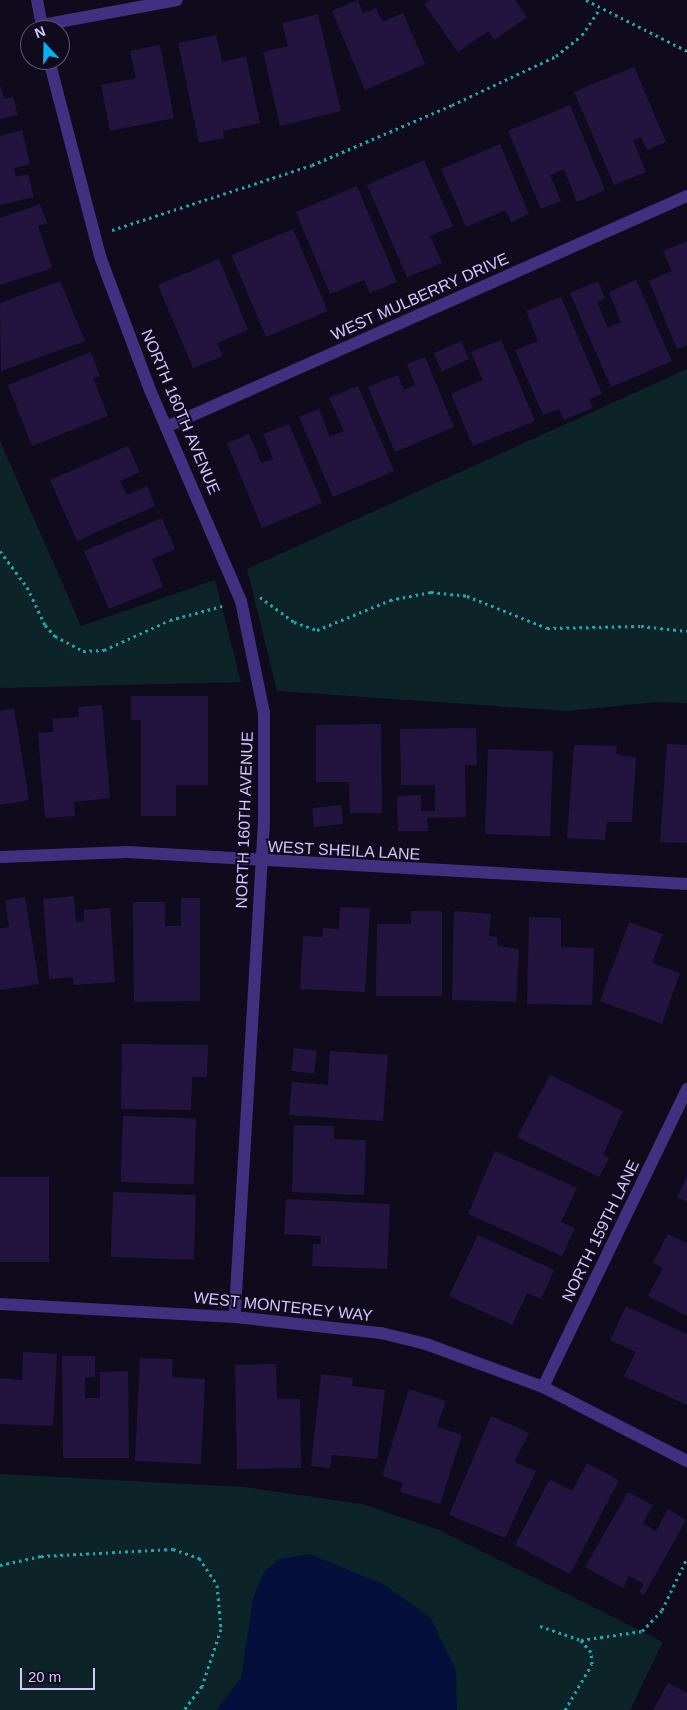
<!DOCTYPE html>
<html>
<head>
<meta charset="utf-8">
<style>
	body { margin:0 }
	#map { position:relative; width:687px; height:1710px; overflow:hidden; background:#100a1d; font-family:Helvetica,sans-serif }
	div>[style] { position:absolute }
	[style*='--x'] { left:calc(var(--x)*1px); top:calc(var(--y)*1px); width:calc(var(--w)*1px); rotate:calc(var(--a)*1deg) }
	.green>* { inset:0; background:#0c2427 }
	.water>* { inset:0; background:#04103b }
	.building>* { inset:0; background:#23143f; transform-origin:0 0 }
	.path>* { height:3px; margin-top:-1.5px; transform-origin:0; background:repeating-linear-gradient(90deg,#22a8b6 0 2.5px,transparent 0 6.5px) }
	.minor>* { height:12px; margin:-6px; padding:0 6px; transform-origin:6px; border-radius:6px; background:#403080 }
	span { translate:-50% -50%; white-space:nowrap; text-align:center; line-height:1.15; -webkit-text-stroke:4px #100a1d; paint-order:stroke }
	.street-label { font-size:16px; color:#d5c5ff }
	.north { position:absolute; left:20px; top:20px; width:50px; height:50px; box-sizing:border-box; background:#100a1d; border:1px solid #5f5577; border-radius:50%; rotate:339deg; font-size:14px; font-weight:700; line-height:20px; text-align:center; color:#d5c5ff }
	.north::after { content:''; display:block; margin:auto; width:18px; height:22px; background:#00b3f0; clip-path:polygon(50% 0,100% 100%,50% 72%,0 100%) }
	.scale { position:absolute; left:20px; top:1668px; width:75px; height:22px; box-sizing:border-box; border:2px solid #d5c5ff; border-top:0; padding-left:6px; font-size:15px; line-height:18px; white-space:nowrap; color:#d5c5ff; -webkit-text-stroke:4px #100a1d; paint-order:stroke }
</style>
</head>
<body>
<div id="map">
	<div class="green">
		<i style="clip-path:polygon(687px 369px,687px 703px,656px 702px,568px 711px,277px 691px,247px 569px)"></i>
		<i style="clip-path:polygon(0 441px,81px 626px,215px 580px,241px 682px,0 688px)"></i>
		<i style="clip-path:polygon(0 1474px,244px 1487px,362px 1504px,439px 1530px,663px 1642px,630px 1710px,0 1710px)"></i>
	</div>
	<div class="water">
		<i style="clip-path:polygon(310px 1554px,383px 1584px,430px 1617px,456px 1670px,457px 1710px,216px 1710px,241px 1678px,253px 1598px,264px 1572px,279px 1559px)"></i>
	</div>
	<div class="building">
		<i style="clip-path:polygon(358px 0,363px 13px,376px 8px,382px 22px,403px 13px,425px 64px,365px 90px,332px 11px)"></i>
		<i style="clip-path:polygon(430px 0,515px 0,527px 17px,494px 40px,488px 31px,458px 52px,424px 4px)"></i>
		<i style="clip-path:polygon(318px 14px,341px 111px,280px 126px,263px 52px,288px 46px,282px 23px)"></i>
		<i style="clip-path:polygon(216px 35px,222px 62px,246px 56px,260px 123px,223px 131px,224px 138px,199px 143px,178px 43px)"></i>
		<i style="clip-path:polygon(160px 45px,174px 118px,110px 131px,101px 85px,136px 78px,130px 51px)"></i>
		<i style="clip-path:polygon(634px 67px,666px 142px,647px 150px,641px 137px,633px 140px,646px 172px,614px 185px,574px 92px)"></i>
		<i style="clip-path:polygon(0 84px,4px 99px,13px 97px,18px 115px,0 119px)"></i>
		<i style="clip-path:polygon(570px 105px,605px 190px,577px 202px,564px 169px,550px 175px,561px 201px,541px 209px,508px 131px)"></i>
		<i style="clip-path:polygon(22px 130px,30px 164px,14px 168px,16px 177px,28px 174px,34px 197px,0 205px,0 136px)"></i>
		<i style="clip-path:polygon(500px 144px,529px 214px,511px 222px,506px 210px,466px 227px,441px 169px)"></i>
		<i style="clip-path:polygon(424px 160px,453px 226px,430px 236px,442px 263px,407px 277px,367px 185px)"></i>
		<i style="clip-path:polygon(357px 186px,397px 282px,370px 293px,364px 280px,330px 294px,296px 212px)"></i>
		<i style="clip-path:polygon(40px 204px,47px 223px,38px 226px,52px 268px,0 285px,0 218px)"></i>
		<i style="left:293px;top:229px;width:89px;height:67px;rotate:67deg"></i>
		<i style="clip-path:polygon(687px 241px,687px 345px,677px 349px,649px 281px,672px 271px,663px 251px)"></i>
		<i style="clip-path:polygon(219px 259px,248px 330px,217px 343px,223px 356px,193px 368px,158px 285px)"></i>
		<i style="clip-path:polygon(636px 280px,672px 361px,611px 387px,570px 293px,598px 281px,605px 298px,597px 302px,608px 328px,621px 322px,609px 292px)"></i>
		<i style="clip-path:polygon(60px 281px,85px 341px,1px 371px,0 303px)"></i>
		<i style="clip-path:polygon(561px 297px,602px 394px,589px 399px,593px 408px,564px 420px,559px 409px,543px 415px,515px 350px,538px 341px,526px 311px)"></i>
		<i style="clip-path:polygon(501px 340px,535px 421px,473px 446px,451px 394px,483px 380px,471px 352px)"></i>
		<i style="left:461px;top:341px;width:20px;height:30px;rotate:66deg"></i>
		<i style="clip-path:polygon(91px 352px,100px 376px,93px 378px,108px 416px,32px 446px,8px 385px)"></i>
		<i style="clip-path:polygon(425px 357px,454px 427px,395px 452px,368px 387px,398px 375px,404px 390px,415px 385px,407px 364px)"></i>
		<i style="clip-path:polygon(358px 386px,394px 471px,333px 497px,299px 417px,319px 409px,330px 437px,344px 431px,329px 398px)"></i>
		<i style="clip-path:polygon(289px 424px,322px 503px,262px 528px,227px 443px,249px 434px,261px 463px,273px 459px,263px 434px)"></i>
		<i style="clip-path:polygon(128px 446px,140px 472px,120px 481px,127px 495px,147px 486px,155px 506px,77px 541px,50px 480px)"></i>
		<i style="clip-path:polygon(162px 518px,175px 549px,152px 559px,163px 587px,109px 609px,84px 551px)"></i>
		<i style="clip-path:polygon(131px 696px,208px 696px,208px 785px,176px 785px,176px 816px,141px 816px,141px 720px,131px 720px)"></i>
		<i style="clip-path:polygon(102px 705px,110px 798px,74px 802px,75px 816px,45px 818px,38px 733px,54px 732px,52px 719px,79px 717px,78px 707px)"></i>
		<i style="clip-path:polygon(14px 708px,29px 800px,0 805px,0 711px)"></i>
		<i style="clip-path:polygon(381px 724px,382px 813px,350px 813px,349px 782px,316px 782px,316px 725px)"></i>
		<i style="clip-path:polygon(476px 728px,477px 765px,465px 765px,466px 817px,427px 818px,428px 831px,398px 831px,397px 796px,421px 795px,421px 811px,435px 811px,435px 785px,401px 785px,400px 729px)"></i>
		<i style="clip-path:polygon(667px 744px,687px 745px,687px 843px,660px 842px)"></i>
		<i style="clip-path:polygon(574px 745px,617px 746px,616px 754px,636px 758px,632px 822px,607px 822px,605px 840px,567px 838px)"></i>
		<i style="left:488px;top:749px;width:65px;height:85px;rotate:2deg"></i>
		<i style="left:341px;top:805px;width:19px;height:29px;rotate:84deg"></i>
		<i style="clip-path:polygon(74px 896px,76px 922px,84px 921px,84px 910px,110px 908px,115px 982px,74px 985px,73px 977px,49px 979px,43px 899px)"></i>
		<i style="clip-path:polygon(25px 897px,39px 984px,0 990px,0 929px,9px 927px,5px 900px)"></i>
		<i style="clip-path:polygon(181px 898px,200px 898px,200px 1001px,134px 1002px,133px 902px,165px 902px,165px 926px,181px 926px)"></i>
		<i style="clip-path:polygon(340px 907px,370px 908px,365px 992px,300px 989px,303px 936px,322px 937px,323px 928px,339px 929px)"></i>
		<i style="clip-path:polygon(411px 911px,442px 911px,442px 996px,376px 996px,377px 924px,411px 924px)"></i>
		<i style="clip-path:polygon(454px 911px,491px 914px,489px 936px,497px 937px,498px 946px,519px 949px,516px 1002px,452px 1000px)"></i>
		<i style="clip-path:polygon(529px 917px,561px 918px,561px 947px,594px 948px,592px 1005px,527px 1004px)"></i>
		<i style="clip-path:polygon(629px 922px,663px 934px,652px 963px,680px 973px,662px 1024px,600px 1001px)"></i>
		<i style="clip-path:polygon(122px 1044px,208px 1045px,207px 1077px,192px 1077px,191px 1110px,121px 1109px)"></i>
		<i style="left:294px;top:1048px;width:23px;height:23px;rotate:7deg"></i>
		<i style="clip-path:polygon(330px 1051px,388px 1055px,383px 1121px,289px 1115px,292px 1082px,328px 1085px)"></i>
		<i style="clip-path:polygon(550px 1075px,623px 1111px,603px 1155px,609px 1158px,599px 1177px,517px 1137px)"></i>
		<i style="left:123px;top:1116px;width:73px;height:66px;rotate:2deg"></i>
		<i style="clip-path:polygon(294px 1125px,334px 1126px,334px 1139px,366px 1140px,364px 1195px,292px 1192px)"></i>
		<i style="clip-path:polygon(495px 1151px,577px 1188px,561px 1222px,575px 1228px,562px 1256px,468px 1214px)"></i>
		<i style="clip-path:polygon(687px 1176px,687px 1202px,677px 1197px)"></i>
		<i style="left:0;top:1177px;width:49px;height:85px"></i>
		<i style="left:113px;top:1192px;width:83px;height:65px;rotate:2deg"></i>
		<i style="clip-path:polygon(286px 1199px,390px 1204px,387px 1269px,312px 1266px,313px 1244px,321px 1244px,321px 1236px,284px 1234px)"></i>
		<i style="clip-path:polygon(668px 1234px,687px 1243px,687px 1316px,648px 1296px,663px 1268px,653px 1263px)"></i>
		<i style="clip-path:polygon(478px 1235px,554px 1270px,541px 1299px,527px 1293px,512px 1325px,449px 1296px)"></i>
		<i style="clip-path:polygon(626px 1306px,687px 1334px,687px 1405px,624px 1376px,636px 1352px,610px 1340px)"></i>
		<i style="clip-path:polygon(23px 1352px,57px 1354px,53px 1426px,0 1424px,0 1378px,22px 1380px)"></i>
		<i style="clip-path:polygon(62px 1356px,95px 1356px,95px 1377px,85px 1378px,85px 1398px,100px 1398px,100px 1372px,128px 1371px,129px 1458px,63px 1458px)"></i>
		<i style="clip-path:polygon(140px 1358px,173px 1359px,172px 1377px,205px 1379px,201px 1464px,135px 1461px)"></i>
		<i style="clip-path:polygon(276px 1364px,277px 1399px,300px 1399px,301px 1468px,237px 1469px,235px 1365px)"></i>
		<i style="clip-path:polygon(321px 1374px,353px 1378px,352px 1386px,385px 1390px,377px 1459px,332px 1455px,330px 1468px,311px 1466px)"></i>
		<i style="clip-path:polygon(409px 1389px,446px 1401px,437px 1427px,462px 1435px,440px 1504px,400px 1492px,403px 1483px,382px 1476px)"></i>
		<i style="clip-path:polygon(491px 1416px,529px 1433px,514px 1462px,536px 1471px,505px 1538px,449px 1515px)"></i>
		<i style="clip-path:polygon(587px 1463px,619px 1480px,570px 1574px,515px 1545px,550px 1479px,572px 1491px)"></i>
		<i style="clip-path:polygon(628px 1492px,653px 1505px,643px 1523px,656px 1531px,668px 1509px,686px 1520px,644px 1595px,639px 1592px,644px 1584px,629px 1576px,623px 1588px,585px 1567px)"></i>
		<i style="clip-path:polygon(668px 1683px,687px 1693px,687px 1710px,653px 1710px)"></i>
	</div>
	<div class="path">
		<i style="--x:586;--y:0;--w:113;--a:26.8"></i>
		<i style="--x:112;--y:230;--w:210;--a:-18"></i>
		<i style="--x:312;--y:165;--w:152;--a:-23.2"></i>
		<i style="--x:452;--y:105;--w:115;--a:-25.2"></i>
		<i style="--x:556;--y:56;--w:33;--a:-39"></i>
		<i style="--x:582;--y:35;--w:32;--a:-56"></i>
		<i style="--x:0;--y:551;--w:45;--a:53.1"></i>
		<i style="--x:27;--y:587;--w:42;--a:64.7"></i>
		<i style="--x:45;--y:625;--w:15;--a:48"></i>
		<i style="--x:55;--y:636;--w:32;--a:28"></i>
		<i style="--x:83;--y:651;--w:21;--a:-3"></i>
		<i style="--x:104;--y:650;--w:72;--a:-24.4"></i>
		<i style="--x:170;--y:620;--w:54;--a:-15.1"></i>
		<i style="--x:260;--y:597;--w:42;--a:36.3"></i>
		<i style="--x:294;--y:622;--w:24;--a:19"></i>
		<i style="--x:317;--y:630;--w:79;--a:-22.3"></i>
		<i style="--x:390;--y:600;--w:42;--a:-11"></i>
		<i style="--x:431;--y:592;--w:36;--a:6"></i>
		<i style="--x:467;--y:596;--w:86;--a:21.8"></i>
		<i style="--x:547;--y:628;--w:94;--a:-1.2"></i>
		<i style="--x:641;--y:626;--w:46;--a:6.2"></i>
		<i style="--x:0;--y:1565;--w:42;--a:-12.4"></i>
		<i style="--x:41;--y:1556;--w:132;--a:-3"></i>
		<i style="--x:173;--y:1549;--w:28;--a:19"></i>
		<i style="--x:199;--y:1558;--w:32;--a:56"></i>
		<i style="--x:217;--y:1585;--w:44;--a:84.8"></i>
		<i style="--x:221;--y:1629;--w:60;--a:108.4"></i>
		<i style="--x:202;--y:1686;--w:30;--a:127"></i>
		<i style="--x:540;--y:1626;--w:43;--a:18.9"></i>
		<i style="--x:581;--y:1640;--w:62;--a:-8.4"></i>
		<i style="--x:642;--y:1631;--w:29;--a:-46"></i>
		<i style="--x:662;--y:1610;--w:58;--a:-64.3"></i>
		<i style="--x:565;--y:1710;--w:53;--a:-59.6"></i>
		<i style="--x:592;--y:1664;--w:12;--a:-95"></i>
		<i style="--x:591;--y:1652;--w:16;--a:-130"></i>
	</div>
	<div class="minor">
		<i style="--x:37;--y:0;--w:31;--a:79"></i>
		<i style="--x:42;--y:25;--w:137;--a:-10.5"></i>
		<i style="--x:49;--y:60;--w:206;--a:75.4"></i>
		<i style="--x:101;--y:259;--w:140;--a:69.5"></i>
		<i style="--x:150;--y:390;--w:230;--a:66.7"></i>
		<i style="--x:241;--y:601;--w:114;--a:78.4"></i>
		<i style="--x:264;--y:713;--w:109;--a:90"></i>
		<i style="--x:264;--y:822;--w:496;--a:93.4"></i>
		<i style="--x:166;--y:427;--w:570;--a:-23.91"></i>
		<i style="--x:0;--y:857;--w:127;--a:-2.3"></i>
		<i style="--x:127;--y:852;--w:561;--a:3.27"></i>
		<i style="--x:0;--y:1304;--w:235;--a:3.2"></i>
		<i style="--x:235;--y:1317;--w:147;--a:6.3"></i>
		<i style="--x:381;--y:1333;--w:46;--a:13.7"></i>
		<i style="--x:426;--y:1344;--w:125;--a:20.2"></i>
		<i style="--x:543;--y:1387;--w:162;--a:27.2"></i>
		<i style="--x:543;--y:1387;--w:331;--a:-64.2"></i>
	</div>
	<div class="street-label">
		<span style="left:420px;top:297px;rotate:-24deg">WEST MULBERRY DRIVE</span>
		<span style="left:180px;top:412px;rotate:67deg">NORTH 160TH AVENUE</span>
		<span style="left:245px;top:820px;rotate:-88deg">NORTH 160TH AVENUE</span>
		<span style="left:344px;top:851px;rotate:3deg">WEST SHEILA LANE</span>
		<span style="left:601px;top:1231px;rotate:-64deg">NORTH 159TH LANE</span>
		<span style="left:283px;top:1307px;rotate:6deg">WEST MONTEREY WAY</span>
	</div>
	<div class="north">N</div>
	<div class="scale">20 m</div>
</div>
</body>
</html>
